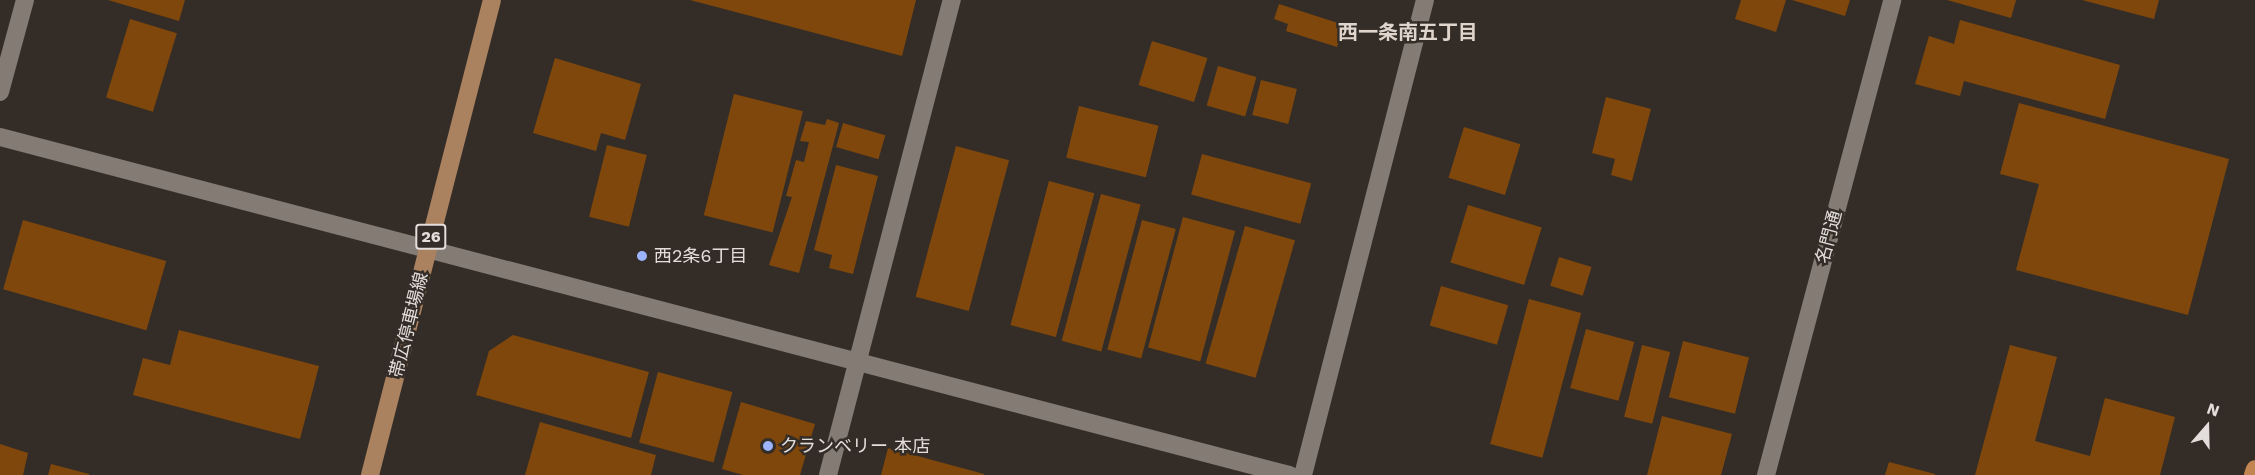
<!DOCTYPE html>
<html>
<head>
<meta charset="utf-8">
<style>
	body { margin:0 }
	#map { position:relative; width:2255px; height:475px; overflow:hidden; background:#342d27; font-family:"Work Sans","Noto Sans JP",sans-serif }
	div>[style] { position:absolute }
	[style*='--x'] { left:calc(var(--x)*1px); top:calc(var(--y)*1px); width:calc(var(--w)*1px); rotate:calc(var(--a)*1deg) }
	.building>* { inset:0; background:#7f470b; transform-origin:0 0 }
	.minor>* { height:18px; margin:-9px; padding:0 9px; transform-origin:9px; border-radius:9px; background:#847b74 }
	.major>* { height:18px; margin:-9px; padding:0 9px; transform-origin:9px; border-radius:9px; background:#aa8260 }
	.highway>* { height:18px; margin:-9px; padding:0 9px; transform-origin:9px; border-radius:9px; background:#c38653 }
	.dots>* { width:16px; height:16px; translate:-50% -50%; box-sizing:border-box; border:3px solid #342d27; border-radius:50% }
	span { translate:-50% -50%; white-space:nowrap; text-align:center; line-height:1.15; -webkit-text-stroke:5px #342d27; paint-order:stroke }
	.shield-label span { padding:2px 4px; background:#342d27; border:2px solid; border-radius:4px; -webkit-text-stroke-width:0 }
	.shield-label { font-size:16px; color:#e3dedb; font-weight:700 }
	.street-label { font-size:18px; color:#e3dedb }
	.poi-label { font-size:18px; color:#e3dedb }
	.left { translate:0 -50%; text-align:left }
	.neighbourhood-label { font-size:20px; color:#dfd5cd; font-weight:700 }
	.north { position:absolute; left:2177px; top:397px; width:60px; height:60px; -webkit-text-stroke:4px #342d27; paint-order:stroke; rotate:20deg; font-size:16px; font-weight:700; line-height:24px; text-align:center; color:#e3dedb }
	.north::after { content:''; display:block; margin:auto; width:21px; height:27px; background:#e3dedb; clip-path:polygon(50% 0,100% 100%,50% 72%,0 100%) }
</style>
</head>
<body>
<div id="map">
	<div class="building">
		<i style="clip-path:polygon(108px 0,185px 0,179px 21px)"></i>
		<i style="clip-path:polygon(690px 0,916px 0,902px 56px)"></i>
		<i style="clip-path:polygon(1741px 0,1786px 0,1776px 32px,1735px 19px)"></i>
		<i style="clip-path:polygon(1792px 0,1850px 0,1845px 16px)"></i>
		<i style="clip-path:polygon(1947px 0,2016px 0,2011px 18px)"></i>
		<i style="clip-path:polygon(2082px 0,2159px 0,2154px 19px)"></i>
		<i style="clip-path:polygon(1279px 4px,1344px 25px,1337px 47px,1286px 31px,1288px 24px,1274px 19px)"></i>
		<i style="left:130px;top:19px;width:49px;height:82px;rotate:17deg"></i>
		<i style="clip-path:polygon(1960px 20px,2120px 65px,2105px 119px,1964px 81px,1960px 96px,1915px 84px,1929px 36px,1954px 44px)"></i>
		<i style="left:1152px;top:41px;width:58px;height:46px;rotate:17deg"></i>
		<i style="clip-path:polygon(555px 58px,641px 84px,625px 140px,601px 133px,596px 151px,533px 133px)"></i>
		<i style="left:1218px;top:66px;width:40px;height:41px;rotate:16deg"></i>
		<i style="left:1261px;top:80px;width:37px;height:36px;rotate:14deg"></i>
		<i style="left:734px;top:94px;width:71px;height:125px;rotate:14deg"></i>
		<i style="clip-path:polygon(1606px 97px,1651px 109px,1632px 181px,1611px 175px,1615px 159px,1592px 153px)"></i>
		<i style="clip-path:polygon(2019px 103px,2229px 159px,2188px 315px,2016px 270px,2039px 184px,2000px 174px)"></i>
		<i style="left:1079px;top:106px;width:82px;height:53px;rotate:14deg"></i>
		<i style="clip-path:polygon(827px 119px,839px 123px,799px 273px,769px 265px,792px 197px,786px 196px,796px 160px,804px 162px,809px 142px,800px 141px,806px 121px,825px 125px)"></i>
		<i style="left:843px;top:123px;width:44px;height:25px;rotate:16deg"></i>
		<i style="left:1464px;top:127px;width:59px;height:53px;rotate:17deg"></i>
		<i style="left:607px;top:145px;width:41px;height:74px;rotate:14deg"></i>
		<i style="left:956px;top:146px;width:55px;height:156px;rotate:15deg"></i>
		<i style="left:1202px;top:154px;width:113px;height:42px;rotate:15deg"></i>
		<i style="clip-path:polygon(836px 165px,878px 176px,853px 274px,829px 268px,832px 255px,814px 250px)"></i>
		<i style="left:1049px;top:181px;width:47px;height:149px;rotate:15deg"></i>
		<i style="left:1101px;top:194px;width:41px;height:152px;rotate:15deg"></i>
		<i style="left:1468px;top:205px;width:77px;height:60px;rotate:17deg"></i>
		<i style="left:1183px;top:217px;width:54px;height:135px;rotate:15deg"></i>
		<i style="left:23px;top:220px;width:149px;height:72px;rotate:16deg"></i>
		<i style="left:1142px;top:220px;width:35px;height:134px;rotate:15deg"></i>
		<i style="left:1245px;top:226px;width:52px;height:143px;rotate:16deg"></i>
		<i style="left:1559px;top:257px;width:34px;height:30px;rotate:17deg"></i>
		<i style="left:1441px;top:286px;width:70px;height:41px;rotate:16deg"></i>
		<i style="left:1529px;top:299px;width:54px;height:150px;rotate:15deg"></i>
		<i style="left:1586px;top:329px;width:50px;height:61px;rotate:15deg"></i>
		<i style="clip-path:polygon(179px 330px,319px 366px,300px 439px,133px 395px,143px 358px,170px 365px)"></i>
		<i style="clip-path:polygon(513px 335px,649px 372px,631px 438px,476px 395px,489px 351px)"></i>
		<i style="left:1683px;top:341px;width:68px;height:58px;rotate:14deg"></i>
		<i style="left:1642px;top:345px;width:29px;height:74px;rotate:14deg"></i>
		<i style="clip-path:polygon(2010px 345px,2057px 357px,2035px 441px,2090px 456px,2105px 398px,2175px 417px,2160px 475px,1975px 475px)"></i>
		<i style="left:658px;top:372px;width:77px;height:73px;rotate:15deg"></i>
		<i style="clip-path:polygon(741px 402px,815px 424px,800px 475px,743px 475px,722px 469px)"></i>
		<i style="clip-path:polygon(1662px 416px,1732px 434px,1721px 475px,1647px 475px)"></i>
		<i style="clip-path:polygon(540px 422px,656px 455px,651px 475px,525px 475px)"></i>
		<i style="clip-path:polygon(0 444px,28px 453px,23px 475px,0 475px)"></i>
		<i style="clip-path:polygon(888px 448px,984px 474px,984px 475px,881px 475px)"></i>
		<i style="clip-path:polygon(1889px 462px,1935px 474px,1935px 475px,1885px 475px)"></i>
		<i style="clip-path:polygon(51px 464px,89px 474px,89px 475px,48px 475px)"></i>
	</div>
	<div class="minor">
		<i style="--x:0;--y:92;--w:95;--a:-74.8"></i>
		<i style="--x:0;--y:137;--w:1333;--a:14.69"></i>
		<i style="--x:828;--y:475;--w:491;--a:-75.4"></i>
		<i style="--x:1303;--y:475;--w:490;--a:-75.6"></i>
		<i style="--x:1766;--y:475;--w:491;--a:-75.1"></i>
	</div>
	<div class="major">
		<i style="--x:370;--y:475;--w:490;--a:-75.6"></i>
	</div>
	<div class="highway">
		<i style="--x:2253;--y:475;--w:6;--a:-72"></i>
	</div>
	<div class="dots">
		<i style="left:642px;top:256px;background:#9cb4fd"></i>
		<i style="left:768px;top:446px;background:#9cb4fd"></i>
	</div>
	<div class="shield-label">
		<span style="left:431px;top:237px">26</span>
	</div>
	<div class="street-label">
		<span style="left:1829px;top:237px;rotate:-75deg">名門通</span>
		<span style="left:409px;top:325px;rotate:-76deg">帯広停車場線</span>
	</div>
	<div class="poi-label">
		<span class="left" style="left:654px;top:256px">西2条6丁目</span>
		<span class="left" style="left:780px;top:446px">クランベリー 本店</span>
	</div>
	<div class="neighbourhood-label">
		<span style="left:1408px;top:32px">西一条南五丁目</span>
	</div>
	<div class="north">N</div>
</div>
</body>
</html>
